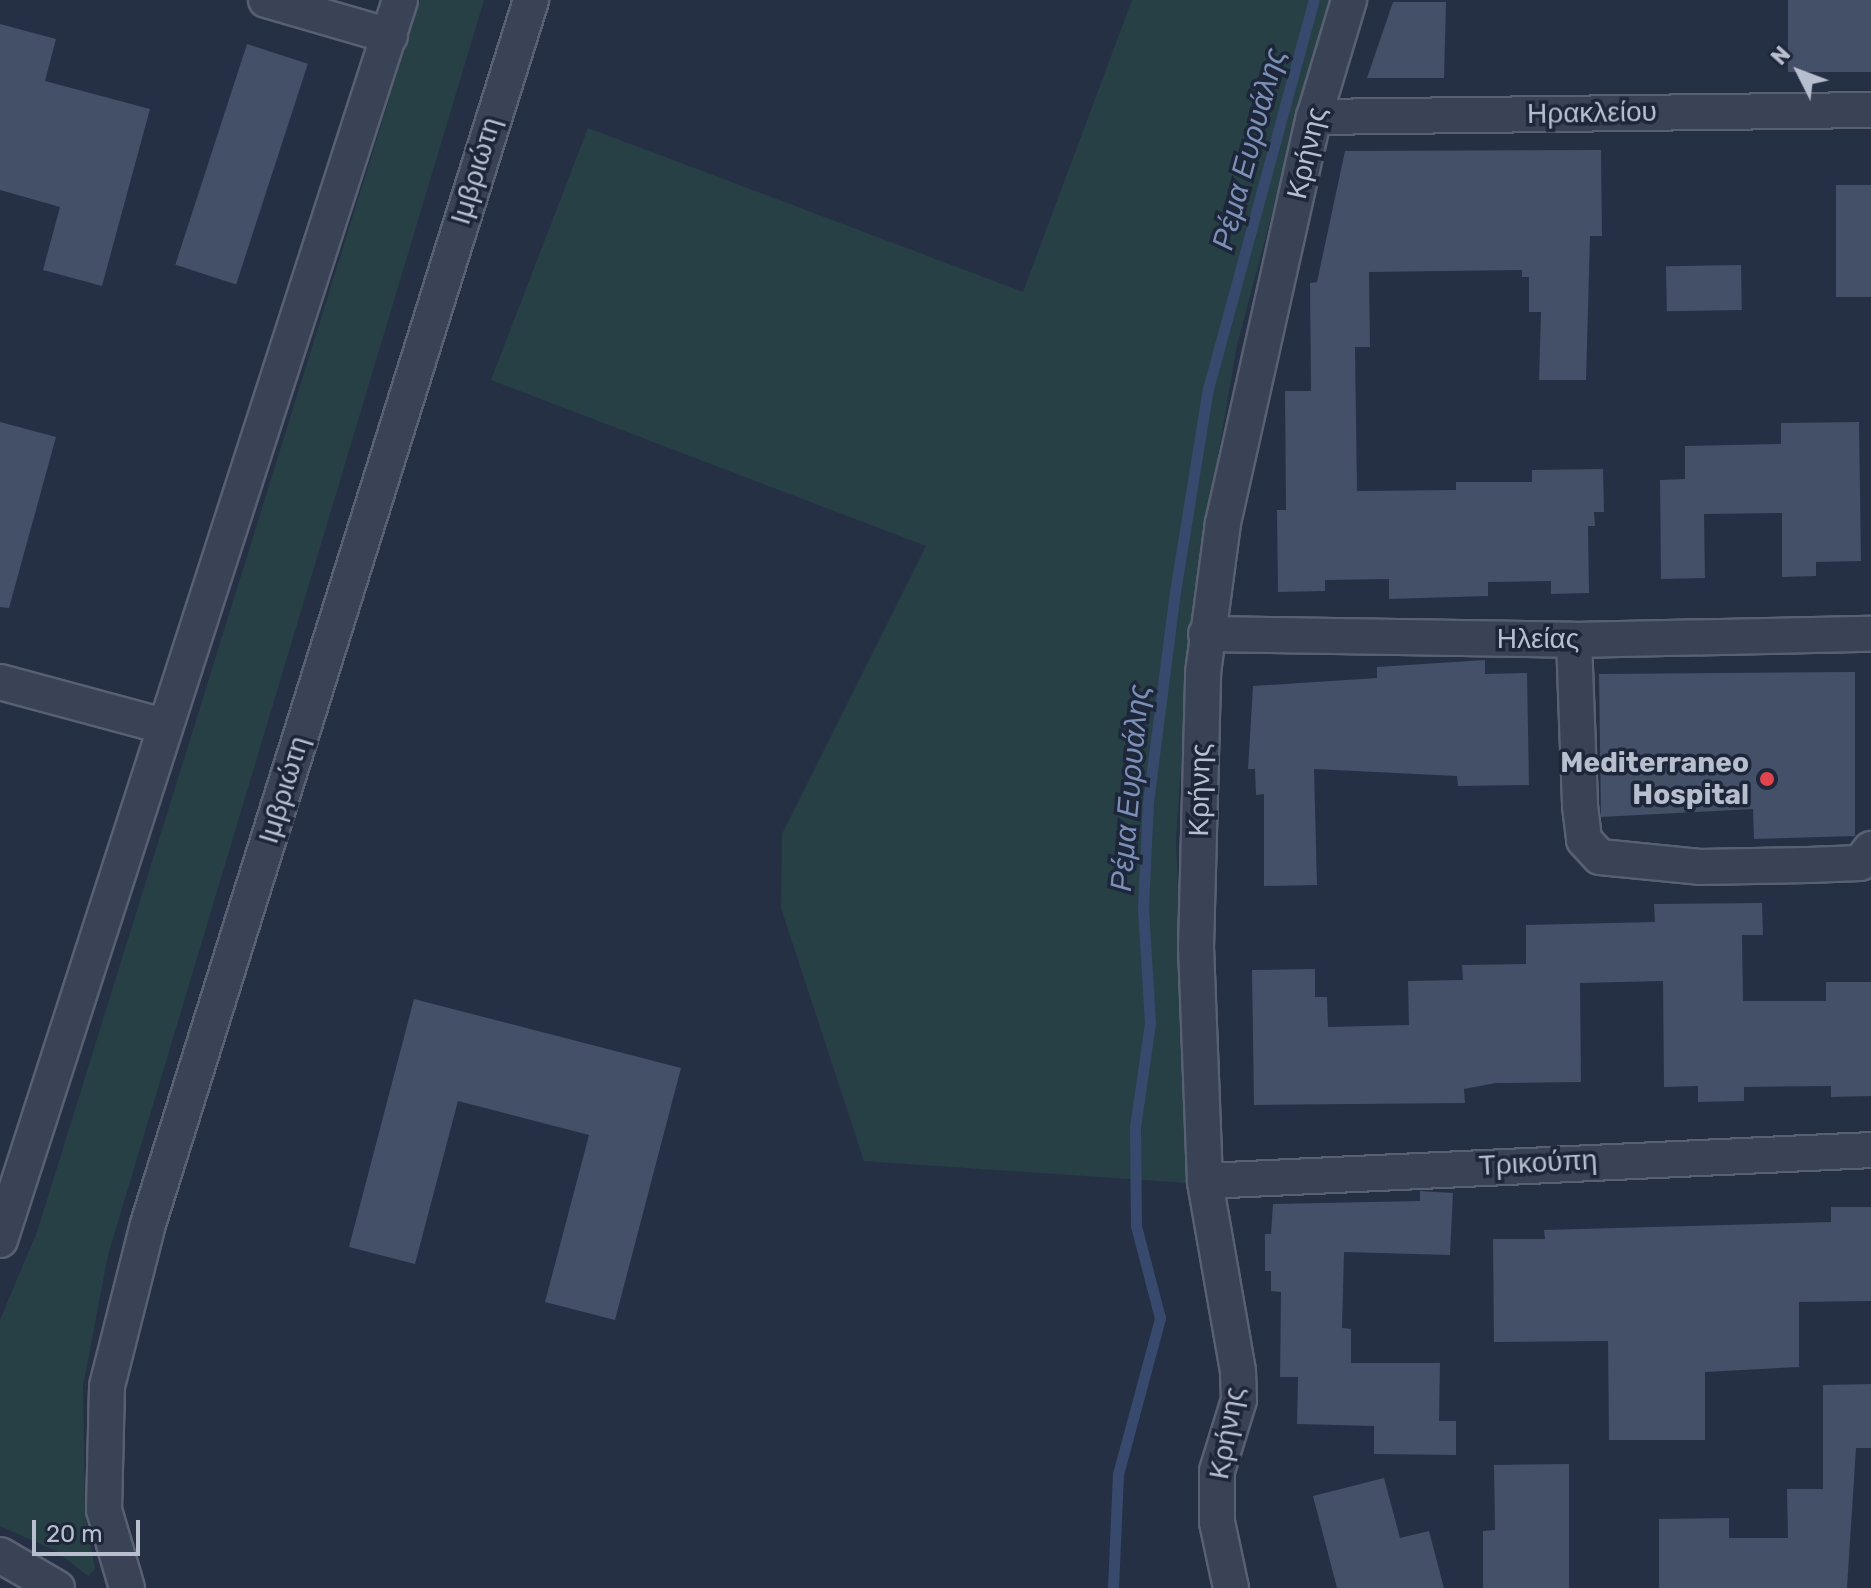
<!DOCTYPE html>
<html>
<head>
<meta charset="utf-8">
<style>
	body { margin:0 }
	#map { position:relative; width:1871px; height:1588px; overflow:hidden; background:#253045; font-family:Rubik,sans-serif }
	div>[style] { position:absolute }
	[style*='--x'] { left:calc(var(--x)*1px); top:calc(var(--y)*1px); width:calc(var(--w)*1px); rotate:calc(var(--a)*1deg) }
	.green>* { inset:0; background:#274046 }
	.stream>* { height:11px; margin:-5.5px; padding:0 5.5px; transform-origin:5.5px; border-radius:5.5px; background:#37496d }
	.building>* { inset:0; background:#444f68; transform-origin:0 0 }
	.roads { filter:drop-shadow(2px 0 #586072) drop-shadow(-2px 0 #586072) drop-shadow(0 2px #586072) drop-shadow(0 -2px #586072) }
	.minor>* { height:34px; margin:-17px; padding:0 17px; transform-origin:17px; border-radius:17px; background:#3a4255 }
	.dots>* { width:22px; height:22px; translate:-50% -50%; box-sizing:border-box; border:4px solid #1e273a; border-radius:50% }
	span { translate:-50% -50%; white-space:nowrap; text-align:center; line-height:1.15; -webkit-text-stroke:7px #1e273a; paint-order:stroke }
	.street-label { font-size:28px; color:#b7bece }
	.poi-label { font-size:28px; color:#b7bece; font-weight:700 }
	.right { translate:-100% -50%; text-align:right }
	.water-label { font-size:30px; color:#7c90b7; font-style:italic }
	.north { position:absolute; left:1759px; top:32px; width:80px; height:80px; -webkit-text-stroke:6px #1e273a; paint-order:stroke; rotate:312deg; font-size:22px; font-weight:700; line-height:32px; text-align:center; color:#b7bece }
	.north::after { content:''; display:block; margin:auto; width:28px; height:36px; background:#b7bece; clip-path:polygon(50% 0,100% 100%,50% 72%,0 100%) }
	.scale { position:absolute; left:32px; top:1520px; width:108px; height:36px; box-sizing:border-box; border:4px solid #b7bece; border-top:0; padding-left:10px; font-size:24px; line-height:28px; white-space:nowrap; color:#b7bece; -webkit-text-stroke:6px #1e273a; paint-order:stroke }
</style>
</head>
<body>
<div id="map">
	<div class="green">
		<i style="clip-path:polygon(420px 0,484px 0,108px 1255px,83px 1386px,85px 1513px,95px 1569px,88px 1576px,56px 1551px,0 1526px,0 1320px,37px 1232px)"></i>
		<i style="clip-path:polygon(1132px 0,1329px 0,1237px 345px,1192px 606px,1176px 838px,1188px 1183px,864px 1161px,781px 908px,782px 834px,926px 546px,491px 380px,588px 128px,1023px 292px)"></i>
	</div>
	<div class="stream">
		<i style="--x:1113;--y:1588;--w:114;--a:-87.5"></i>
		<i style="--x:1118;--y:1474;--w:162;--a:-74.9"></i>
		<i style="--x:1160;--y:1318;--w:95;--a:-104.6"></i>
		<i style="--x:1136;--y:1226;--w:99;--a:-90.6"></i>
		<i style="--x:1135;--y:1127;--w:105;--a:-81.8"></i>
		<i style="--x:1150;--y:1023;--w:116;--a:-93.5"></i>
		<i style="--x:1143;--y:907;--w:105;--a:-87.3"></i>
		<i style="--x:1148;--y:802;--w:206;--a:-82.7"></i>
		<i style="--x:1174;--y:598;--w:212;--a:-80.8"></i>
		<i style="--x:1208;--y:389;--w:403;--a:-74.8"></i>
	</div>
	<div class="building">
		<i style="left:1788px;top:0;width:83px;height:72px"></i>
		<i style="clip-path:polygon(1393px 2px,1446px 2px,1444px 78px,1367px 78px)"></i>
		<i style="clip-path:polygon(0 24px,56px 39px,45px 81px,150px 109px,102px 286px,43px 270px,60px 207px,0 190px)"></i>
		<i style="left:247px;top:44px;width:64px;height:232px;rotate:18deg"></i>
		<i style="clip-path:polygon(1601px 150px,1602px 236px,1590px 236px,1586px 380px,1539px 380px,1541px 312px,1529px 312px,1529px 277px,1522px 277px,1522px 270px,1369px 272px,1370px 347px,1355px 347px,1357px 491px,1456px 490px,1456px 482px,1532px 482px,1532px 470px,1603px 469px,1604px 512px,1594px 512px,1595px 526px,1588px 526px,1589px 593px,1551px 594px,1551px 581px,1488px 582px,1488px 596px,1389px 599px,1389px 579px,1325px 580px,1325px 591px,1278px 592px,1277px 510px,1286px 510px,1285px 391px,1311px 391px,1310px 283px,1317px 282px,1345px 151px)"></i>
		<i style="left:1871px;top:185px;width:112px;height:35px;rotate:90deg"></i>
		<i style="left:1741px;top:265px;width:45px;height:75px;rotate:89deg"></i>
		<i style="clip-path:polygon(0 422px,56px 437px,9px 608px,0 607px)"></i>
		<i style="clip-path:polygon(1859px 422px,1861px 561px,1816px 562px,1816px 576px,1782px 577px,1782px 513px,1704px 514px,1705px 578px,1661px 579px,1660px 480px,1685px 479px,1685px 446px,1781px 444px,1781px 423px)"></i>
		<i style="clip-path:polygon(1485px 660px,1485px 674px,1527px 673px,1529px 785px,1458px 786px,1457px 776px,1314px 769px,1317px 885px,1264px 886px,1264px 794px,1256px 795px,1255px 769px,1248px 769px,1253px 686px,1377px 678px,1377px 667px)"></i>
		<i style="clip-path:polygon(1855px 672px,1855px 836px,1754px 839px,1753px 809px,1601px 817px,1599px 674px)"></i>
		<i style="clip-path:polygon(1762px 903px,1763px 935px,1742px 935px,1743px 1001px,1826px 1001px,1826px 982px,1871px 982px,1871px 1096px,1831px 1097px,1831px 1086px,1744px 1087px,1744px 1101px,1698px 1102px,1698px 1086px,1664px 1087px,1663px 981px,1580px 983px,1581px 1082px,1496px 1083px,1464px 1089px,1465px 1103px,1254px 1105px,1252px 970px,1315px 969px,1315px 997px,1327px 997px,1328px 1027px,1409px 1025px,1408px 981px,1463px 980px,1462px 965px,1526px 964px,1526px 925px,1655px 922px,1654px 904px)"></i>
		<i style="clip-path:polygon(414px 999px,681px 1068px,615px 1320px,545px 1302px,589px 1135px,458px 1101px,415px 1264px,349px 1247px)"></i>
		<i style="clip-path:polygon(1420px 1191px,1453px 1193px,1450px 1255px,1344px 1252px,1342px 1328px,1351px 1329px,1351px 1363px,1440px 1363px,1439px 1421px,1456px 1421px,1456px 1455px,1374px 1454px,1374px 1426px,1297px 1424px,1298px 1377px,1280px 1377px,1281px 1292px,1271px 1291px,1271px 1271px,1265px 1271px,1265px 1234px,1271px 1234px,1273px 1204px,1420px 1201px)"></i>
		<i style="clip-path:polygon(1831px 1207px,1871px 1207px,1871px 1301px,1799px 1302px,1799px 1367px,1705px 1372px,1705px 1440px,1609px 1440px,1608px 1341px,1494px 1342px,1493px 1239px,1545px 1239px,1544px 1230px,1831px 1222px)"></i>
		<i style="clip-path:polygon(1871px 1384px,1871px 1448px,1856px 1448px,1847px 1588px,1659px 1588px,1659px 1519px,1729px 1518px,1729px 1538px,1788px 1538px,1787px 1489px,1823px 1489px,1823px 1385px)"></i>
		<i style="clip-path:polygon(1569px 1464px,1569px 1588px,1483px 1588px,1483px 1531px,1495px 1530px,1494px 1465px)"></i>
		<i style="clip-path:polygon(1384px 1478px,1400px 1538px,1429px 1531px,1444px 1588px,1337px 1588px,1313px 1496px)"></i>
	</div>
	<div class="roads">
		<div class="minor">
			<i style="--x:266;--y:0;--w:129;--a:16.2"></i>
			<i style="--x:1314;--y:117;--w:557;--a:-0.72"></i>
			<i style="--x:1206;--y:634;--w:368;--a:0.9"></i>
			<i style="--x:1574;--y:640;--w:297;--a:-1.2"></i>
			<i style="--x:1574;--y:640;--w:166;--a:87.9"></i>
			<i style="--x:1580;--y:806;--w:34;--a:83"></i>
			<i style="--x:1584;--y:840;--w:23;--a:47"></i>
			<i style="--x:1600;--y:857;--w:100;--a:5.7"></i>
			<i style="--x:1700;--y:867;--w:108;--a:-1.1"></i>
			<i style="--x:1808;--y:865;--w:52;--a:-2.2"></i>
			<i style="--x:1860;--y:863;--w:18;--a:-52"></i>
			<i style="--x:0;--y:682;--w:169;--a:15.1"></i>
			<i style="--x:1205;--y:1181;--w:667;--a:-2.66"></i>
			<i style="--x:0;--y:1240;--w:1303;--a:-72.12"></i>
			<i style="--x:0;--y:1555;--w:66;--a:30.1"></i>
			<i style="--x:127;--y:1588;--w:81;--a:-106.4"></i>
			<i style="--x:104;--y:1510;--w:124;--a:-88.6"></i>
			<i style="--x:107;--y:1386;--w:167;--a:-75.8"></i>
			<i style="--x:148;--y:1224;--w:1283;--a:-72.62"></i>
			<i style="--x:1231;--y:1588;--w:67;--a:-102"></i>
			<i style="--x:1217;--y:1522;--w:51;--a:-90"></i>
			<i style="--x:1217;--y:1471;--w:74;--a:-72.8"></i>
			<i style="--x:1239;--y:1400;--w:29;--a:-92"></i>
			<i style="--x:1238;--y:1371;--w:193;--a:-99.9"></i>
			<i style="--x:1205;--y:1181;--w:234;--a:-92.2"></i>
			<i style="--x:1196;--y:947;--w:274;--a:-88.5"></i>
			<i style="--x:1203;--y:673;--w:151;--a:-82.4"></i>
			<i style="--x:1223;--y:523;--w:416;--a:-77.4"></i>
			<i style="--x:1314;--y:117;--w:122;--a:-73.3"></i>
		</div>
	</div>
	<div class="dots">
		<i style="left:1767px;top:779px;background:#e0444e"></i>
	</div>
	<div class="street-label">
		<span style="left:1592px;top:113px;rotate:-1deg">Ηρακλείου</span>
		<span style="left:1307px;top:153px;rotate:-77deg">Κρήνης</span>
		<span style="left:476px;top:171px;rotate:-73deg">Ιμβριώτη</span>
		<span style="left:1538px;top:639px">Ηλείας</span>
		<span style="left:284px;top:790px;rotate:-73deg">Ιμβριώτη</span>
		<span style="left:1200px;top:790px;rotate:-89deg">Κρήνης</span>
		<span style="left:1538px;top:1163px;rotate:-3deg">Τρικούπη</span>
		<span style="left:1227px;top:1433px;rotate:-80deg">Κρήνης</span>
	</div>
	<div class="poi-label">
		<span class="right" style="left:1749px;top:779px">Mediterraneo<br>Hospital</span>
	</div>
	<div class="water-label">
		<span style="left:1249px;top:149px;rotate:-75deg">Ρέμα Ευρυάλης</span>
		<span style="left:1130px;top:788px;rotate:-85deg">Ρέμα Ευρυάλης</span>
	</div>
	<div class="north">N</div>
	<div class="scale">20 m</div>
</div>
</body>
</html>
